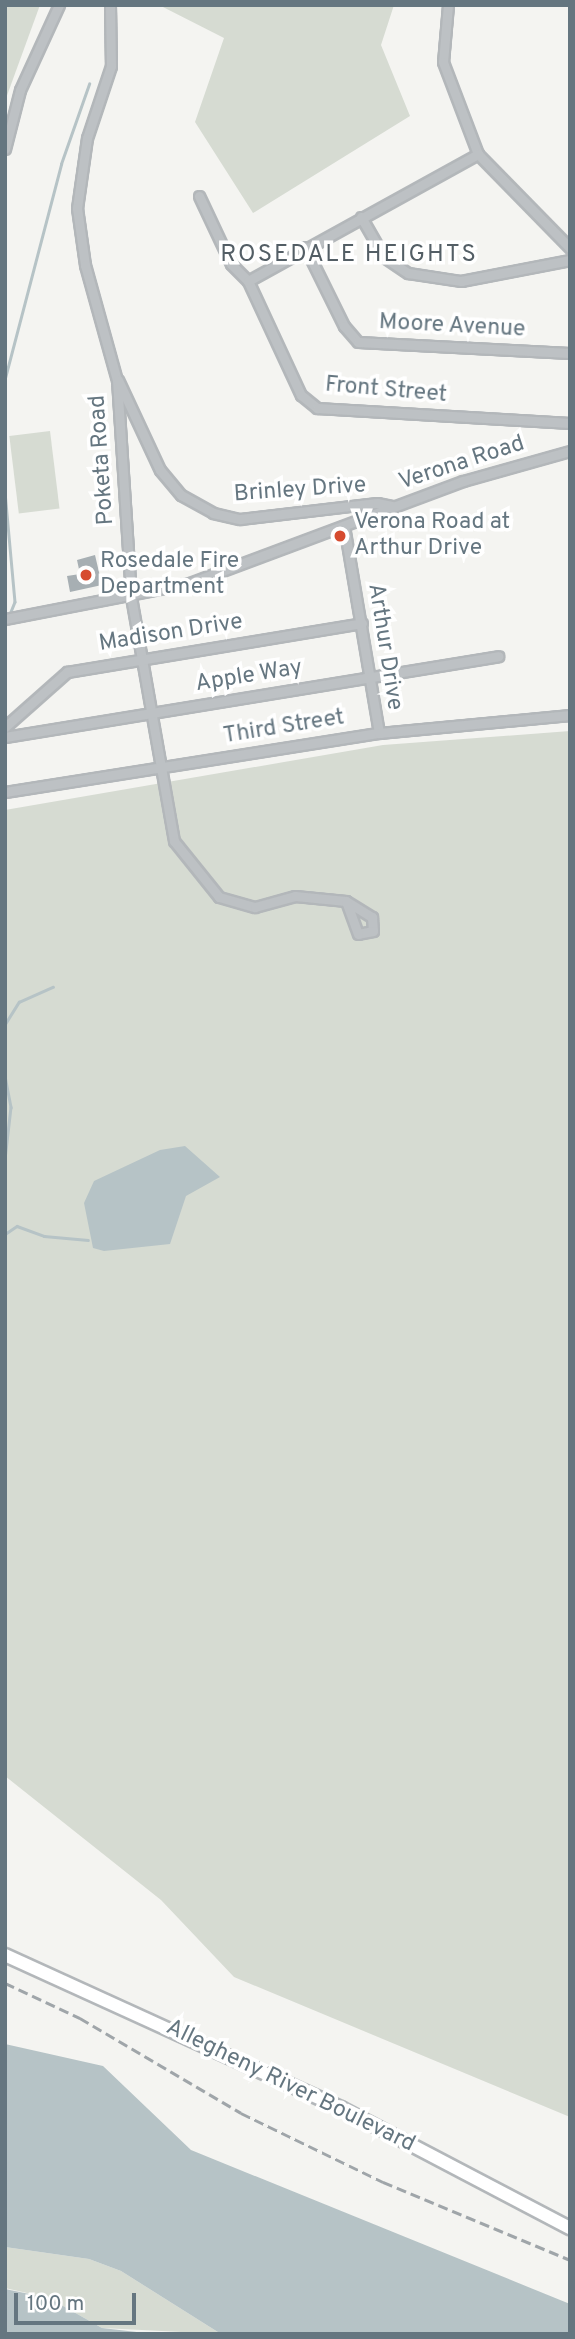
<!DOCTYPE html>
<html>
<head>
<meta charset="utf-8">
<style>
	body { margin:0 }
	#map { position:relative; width:575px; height:2339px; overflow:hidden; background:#f4f4f1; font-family:Overpass,sans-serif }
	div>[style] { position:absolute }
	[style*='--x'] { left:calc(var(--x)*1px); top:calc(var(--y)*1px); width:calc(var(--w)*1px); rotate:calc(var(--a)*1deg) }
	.green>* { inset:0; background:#d6dbd2; transform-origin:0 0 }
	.water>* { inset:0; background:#b6c3c6 }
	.stream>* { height:2.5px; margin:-1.25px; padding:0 1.25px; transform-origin:1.25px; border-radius:1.25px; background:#b6c3c6 }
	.building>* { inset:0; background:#a7afb3 }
	.roads { filter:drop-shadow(2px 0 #b3b7ba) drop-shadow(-2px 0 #b3b7ba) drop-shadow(0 2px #b3b7ba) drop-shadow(0 -2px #b3b7ba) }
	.minor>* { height:9px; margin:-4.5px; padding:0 4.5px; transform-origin:4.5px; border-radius:4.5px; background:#bdc1c4 }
	.major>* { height:12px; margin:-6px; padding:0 6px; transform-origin:6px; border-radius:6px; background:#fff }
	.rail>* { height:2.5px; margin-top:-1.25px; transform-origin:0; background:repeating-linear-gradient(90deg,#9fa5a9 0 10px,transparent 0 15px) }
	.dots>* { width:19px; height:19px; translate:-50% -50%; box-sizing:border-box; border:4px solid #fff; border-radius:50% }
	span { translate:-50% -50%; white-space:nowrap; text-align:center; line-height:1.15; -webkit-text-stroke:7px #fff; paint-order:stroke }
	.street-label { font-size:23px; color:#657680 }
	.poi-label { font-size:23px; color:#657680 }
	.left { translate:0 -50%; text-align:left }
	.neighbourhood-label { font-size:24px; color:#535e65; letter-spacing:2px }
	.frame { position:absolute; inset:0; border:7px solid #657680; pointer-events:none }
	.scale { position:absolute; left:14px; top:2293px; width:122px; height:32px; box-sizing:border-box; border:4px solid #657680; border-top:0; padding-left:9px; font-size:21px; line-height:24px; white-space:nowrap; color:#657680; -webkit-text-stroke:5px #fff; paint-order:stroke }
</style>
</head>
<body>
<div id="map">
	<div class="green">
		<i style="clip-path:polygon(5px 5px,40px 5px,5px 101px)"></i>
		<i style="clip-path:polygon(159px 5px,394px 5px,381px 45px,410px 116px,253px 213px,195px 122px,224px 38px)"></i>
		<i style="left:50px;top:431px;width:78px;height:41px;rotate:83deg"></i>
		<i style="clip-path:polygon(570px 731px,570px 2117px,234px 1977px,161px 1900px,5px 1776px,5px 810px,383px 745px)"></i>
		<i style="clip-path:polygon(5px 2247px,89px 2259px,121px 2271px,221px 2334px,102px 2328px,49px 2298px,5px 2288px)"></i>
	</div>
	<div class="water">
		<i style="clip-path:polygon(185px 1146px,220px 1177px,186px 1196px,170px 1244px,104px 1251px,93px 1248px,84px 1203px,94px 1181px,160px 1150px)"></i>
		<i style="clip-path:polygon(5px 2044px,103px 2066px,191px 2150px,570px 2304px,570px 2334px,221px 2334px,121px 2271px,89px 2259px,5px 2247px)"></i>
		<i style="clip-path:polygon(5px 2289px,49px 2298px,102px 2328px,154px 2334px,5px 2334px)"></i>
	</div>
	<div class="stream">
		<i style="--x:5;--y:378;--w:221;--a:-75.3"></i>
		<i style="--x:61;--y:164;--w:85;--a:-70.7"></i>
		<i style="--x:5;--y:492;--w:110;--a:84.8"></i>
		<i style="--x:15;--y:602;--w:16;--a:112"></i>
		<i style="--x:5;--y:1024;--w:26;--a:-58"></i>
		<i style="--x:19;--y:1002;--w:37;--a:-24"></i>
		<i style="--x:5;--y:1076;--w:32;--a:79"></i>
		<i style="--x:11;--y:1107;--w:53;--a:96.5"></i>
		<i style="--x:5;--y:1234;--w:14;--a:-34"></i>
		<i style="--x:17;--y:1226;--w:29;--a:20"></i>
		<i style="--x:44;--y:1236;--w:44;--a:5.2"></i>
	</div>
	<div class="building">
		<i style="clip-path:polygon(95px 555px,102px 585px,70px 592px,67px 576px,80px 574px,77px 560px)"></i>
	</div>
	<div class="roads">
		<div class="minor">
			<i style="--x:110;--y:5;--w:61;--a:89.1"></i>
			<i style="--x:111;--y:66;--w:76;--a:108.4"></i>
			<i style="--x:87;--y:138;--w:71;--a:98.1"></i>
			<i style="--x:77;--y:208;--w:58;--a:82"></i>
			<i style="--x:85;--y:265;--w:119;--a:74.5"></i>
			<i style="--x:117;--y:380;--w:217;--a:86.3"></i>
			<i style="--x:131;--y:597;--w:248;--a:80"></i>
			<i style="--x:174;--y:841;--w:72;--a:51.2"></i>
			<i style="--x:219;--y:897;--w:37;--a:16"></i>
			<i style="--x:255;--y:907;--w:41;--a:-15.4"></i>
			<i style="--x:295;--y:896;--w:51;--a:5.6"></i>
			<i style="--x:346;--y:901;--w:31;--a:32"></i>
			<i style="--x:372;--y:917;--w:14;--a:86"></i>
			<i style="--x:373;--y:931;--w:15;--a:169"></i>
			<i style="--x:358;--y:934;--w:35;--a:-110"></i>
			<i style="--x:448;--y:5;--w:57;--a:95"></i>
			<i style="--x:443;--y:62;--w:98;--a:69.2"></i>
			<i style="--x:478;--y:154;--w:132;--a:45.6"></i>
			<i style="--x:5;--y:149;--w:61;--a:-75.7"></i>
			<i style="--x:20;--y:90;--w:94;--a:-65.4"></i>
			<i style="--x:199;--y:196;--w:75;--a:64.8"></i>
			<i style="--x:231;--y:264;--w:24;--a:45"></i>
			<i style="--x:248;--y:281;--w:126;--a:65.1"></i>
			<i style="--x:301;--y:395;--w:21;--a:39"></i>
			<i style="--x:317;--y:408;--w:253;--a:3.4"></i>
			<i style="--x:361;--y:217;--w:46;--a:60.1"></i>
			<i style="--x:384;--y:257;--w:29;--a:34"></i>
			<i style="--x:408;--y:273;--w:54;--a:8.6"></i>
			<i style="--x:461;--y:281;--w:111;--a:-10.9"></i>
			<i style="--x:305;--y:247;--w:88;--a:63.7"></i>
			<i style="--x:344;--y:326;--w:21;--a:49"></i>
			<i style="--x:358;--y:342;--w:212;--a:3"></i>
			<i style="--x:248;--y:281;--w:263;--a:-28.9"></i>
			<i style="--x:118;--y:380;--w:99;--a:65"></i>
			<i style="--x:160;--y:470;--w:33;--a:50"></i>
			<i style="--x:181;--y:495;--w:37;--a:29"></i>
			<i style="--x:213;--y:513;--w:28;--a:13"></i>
			<i style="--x:240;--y:519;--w:138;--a:-6.7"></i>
			<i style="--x:377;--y:503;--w:15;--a:11"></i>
			<i style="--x:344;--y:526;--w:210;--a:80.4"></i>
			<i style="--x:5;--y:619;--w:188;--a:-11"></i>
			<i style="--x:190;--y:583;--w:291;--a:-20.5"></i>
			<i style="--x:463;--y:481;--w:111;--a:-15.7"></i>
			<i style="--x:5;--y:727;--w:83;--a:-41.6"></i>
			<i style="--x:67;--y:672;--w:299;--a:-9.4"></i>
			<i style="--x:5;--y:737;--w:500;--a:-9.3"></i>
			<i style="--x:5;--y:792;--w:379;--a:-9"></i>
			<i style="--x:379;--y:733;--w:192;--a:-5.4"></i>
		</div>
		<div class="major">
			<i style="--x:5;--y:1955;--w:369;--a:24.5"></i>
			<i style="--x:341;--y:2108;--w:259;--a:27.7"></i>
		</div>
	</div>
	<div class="rail">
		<i style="--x:5;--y:1983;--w:83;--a:25"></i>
		<i style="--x:80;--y:2018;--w:187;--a:30.5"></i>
		<i style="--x:241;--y:2113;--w:158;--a:25.9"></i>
		<i style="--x:383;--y:2182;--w:203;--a:22.6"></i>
	</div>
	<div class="dots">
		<i style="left:340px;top:536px;background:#d64b2f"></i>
		<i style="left:86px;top:575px;background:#d64b2f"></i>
	</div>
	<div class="street-label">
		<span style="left:452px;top:327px;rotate:3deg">Moore Avenue</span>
		<span style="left:386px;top:391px;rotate:5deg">Front Street</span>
		<span style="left:103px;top:460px;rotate:-94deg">Poketa Road</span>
		<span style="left:462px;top:464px;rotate:-18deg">Verona Road</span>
		<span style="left:300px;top:491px;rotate:-4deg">Brinley Drive</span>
		<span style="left:171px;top:634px;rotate:-9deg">Madison Drive</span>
		<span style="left:384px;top:647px;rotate:81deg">Arthur Drive</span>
		<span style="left:249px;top:677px;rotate:-9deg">Apple Way</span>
		<span style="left:284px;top:728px;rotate:-9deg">Third Street</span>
		<span style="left:290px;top:2087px;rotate:26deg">Allegheny River Boulevard</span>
	</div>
	<div class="poi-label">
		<span class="left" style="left:354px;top:536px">Verona Road at<br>Arthur Drive</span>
		<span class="left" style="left:100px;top:575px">Rosedale Fire<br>Department</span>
	</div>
	<div class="neighbourhood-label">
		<span style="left:349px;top:256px">ROSEDALE HEIGHTS</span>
	</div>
	<div class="frame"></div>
	<div class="scale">100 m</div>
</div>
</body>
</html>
